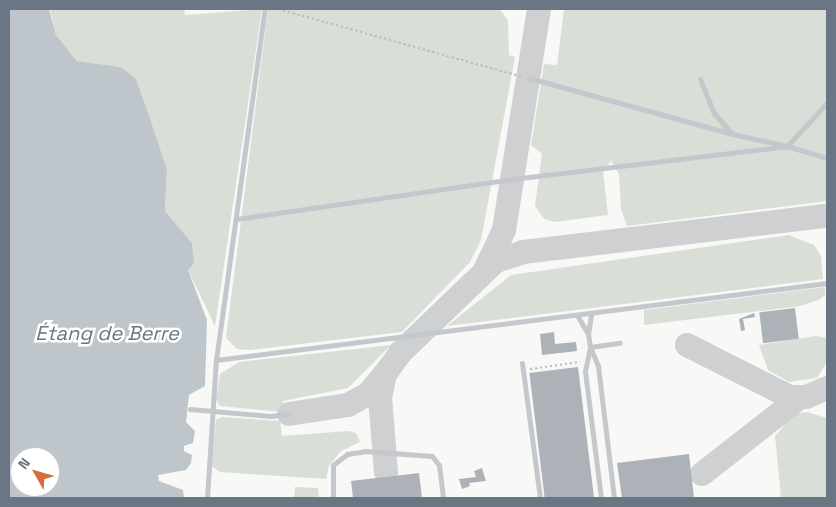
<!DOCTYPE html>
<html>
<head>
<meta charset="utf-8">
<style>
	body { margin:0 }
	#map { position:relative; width:836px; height:507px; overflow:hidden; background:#f8f8f6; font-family:"Space Grotesk",sans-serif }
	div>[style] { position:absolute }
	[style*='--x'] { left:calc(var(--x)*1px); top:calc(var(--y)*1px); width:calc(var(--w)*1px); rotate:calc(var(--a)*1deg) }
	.green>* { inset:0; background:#d9dfd7 }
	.water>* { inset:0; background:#bec6cc }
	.taxiway>* { height:24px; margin:-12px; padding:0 12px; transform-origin:12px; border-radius:12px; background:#ced0d2 }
	.building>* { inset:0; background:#acb2b8; transform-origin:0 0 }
	.path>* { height:2px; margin-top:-1px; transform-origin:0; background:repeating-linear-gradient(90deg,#bcbec1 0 2.5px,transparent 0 5px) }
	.service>* { height:5px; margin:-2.5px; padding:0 2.5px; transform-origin:2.5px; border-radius:2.5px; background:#c4c7cb }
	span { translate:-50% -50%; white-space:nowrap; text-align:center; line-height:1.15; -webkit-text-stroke:5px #fff; paint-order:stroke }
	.water-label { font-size:20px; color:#66767f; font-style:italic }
	.frame { position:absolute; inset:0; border:10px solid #6a7684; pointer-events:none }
	.north { position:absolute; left:10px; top:447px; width:50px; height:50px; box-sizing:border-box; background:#fff; border:1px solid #c3c8ce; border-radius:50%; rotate:308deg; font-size:14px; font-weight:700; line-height:20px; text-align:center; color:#6a7684 }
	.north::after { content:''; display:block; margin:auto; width:18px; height:22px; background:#d56e39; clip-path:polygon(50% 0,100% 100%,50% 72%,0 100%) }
</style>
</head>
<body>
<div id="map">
	<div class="green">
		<i style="clip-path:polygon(50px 9px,184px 9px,185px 15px,262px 9px,215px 326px,188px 270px,192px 243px,165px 211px,167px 170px,121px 67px,77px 61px,56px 35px)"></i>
		<i style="clip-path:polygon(268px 9px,500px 9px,508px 21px,509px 55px,515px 57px,481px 240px,470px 262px,402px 332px,249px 350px,237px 349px,226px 338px)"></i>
		<i style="clip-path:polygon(564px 9px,827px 9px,827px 201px,627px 226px,621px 209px,619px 174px,611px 161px,603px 171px,608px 215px,555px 222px,544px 219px,535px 206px,542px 154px,531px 145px,544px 64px,557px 65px)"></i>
		<i style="clip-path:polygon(789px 235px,814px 245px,821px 256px,823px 279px,447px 326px,511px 275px)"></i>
		<i style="clip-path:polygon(825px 287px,825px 295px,819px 300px,800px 306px,644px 325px,644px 310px)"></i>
		<i style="clip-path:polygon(816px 336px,827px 338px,827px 362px,817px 378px,789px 382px,768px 370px,759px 345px)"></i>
		<i style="clip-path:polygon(391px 345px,348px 388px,283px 401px,282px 412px,220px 406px,216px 399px,220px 374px,239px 362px)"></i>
		<i style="clip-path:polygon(807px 412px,827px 418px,827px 498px,781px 498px,775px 436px,794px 414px)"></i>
		<i style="clip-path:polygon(222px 417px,280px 421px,282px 436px,348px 431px,356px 433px,360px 442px,341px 451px,329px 466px,326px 479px,220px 472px,211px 466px,216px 420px)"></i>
		<i style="clip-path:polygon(295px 487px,318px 488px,319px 498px,294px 498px)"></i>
	</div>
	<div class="water">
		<i style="clip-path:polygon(evenodd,9px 9px,49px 9px,56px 35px,77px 61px,121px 67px,136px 79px,147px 110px,167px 170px,165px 211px,192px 243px,194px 263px,188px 270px,207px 320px,205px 386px,189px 395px,186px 422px,195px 431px,193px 443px,184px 446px,184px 451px,192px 455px,191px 463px,186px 470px,158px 475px,159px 481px,183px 490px,184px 498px,9px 498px,9px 9px,20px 457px,50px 457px,50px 487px,20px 487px,20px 457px)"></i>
	</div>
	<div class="taxiway">
		<i style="--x:486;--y:268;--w:42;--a:-64.7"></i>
		<i style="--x:504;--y:230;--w:224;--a:-81"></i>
		<i style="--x:687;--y:345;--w:115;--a:26.8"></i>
		<i style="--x:790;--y:397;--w:16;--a:0"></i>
		<i style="--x:806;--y:397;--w:23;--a:-23"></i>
		<i style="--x:289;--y:414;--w:60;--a:-8.7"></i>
		<i style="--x:348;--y:405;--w:23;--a:-29"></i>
		<i style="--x:368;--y:394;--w:26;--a:-50"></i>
		<i style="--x:386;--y:472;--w:74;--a:-94.6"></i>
		<i style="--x:380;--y:398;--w:25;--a:-78"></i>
		<i style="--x:385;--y:374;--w:26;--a:-54"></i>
		<i style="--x:400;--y:353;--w:133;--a:-43.8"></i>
		<i style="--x:496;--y:261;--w:28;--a:-18"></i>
		<i style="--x:523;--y:252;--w:306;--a:-6.8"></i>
		<i style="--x:702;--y:474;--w:123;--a:-38.1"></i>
	</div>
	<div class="building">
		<i style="left:795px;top:308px;width:31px;height:36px;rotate:83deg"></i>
		<i style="clip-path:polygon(754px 313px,755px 317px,743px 319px,745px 330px,741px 331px,739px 319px)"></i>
		<i style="clip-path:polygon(554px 332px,555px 344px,576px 342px,577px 351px,542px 355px,540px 334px)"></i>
		<i style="left:578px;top:367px;width:132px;height:49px;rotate:83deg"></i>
		<i style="clip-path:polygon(689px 454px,694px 498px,622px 498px,617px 463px)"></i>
		<i style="clip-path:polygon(482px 468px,486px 481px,469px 483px,470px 486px,462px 489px,459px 479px,476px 477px,474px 471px)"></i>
		<i style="clip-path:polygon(419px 473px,422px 498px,353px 498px,351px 481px)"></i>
	</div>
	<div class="path">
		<i style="--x:278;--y:9;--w:255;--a:15.5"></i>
		<i style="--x:530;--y:369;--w:50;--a:-8"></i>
	</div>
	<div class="service">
		<i style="--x:529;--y:78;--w:211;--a:15.4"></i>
		<i style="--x:700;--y:79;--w:37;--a:68"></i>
		<i style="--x:714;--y:113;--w:28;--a:49"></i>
		<i style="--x:732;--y:134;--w:56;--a:12.3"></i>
		<i style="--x:787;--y:146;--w:59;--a:-47.1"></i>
		<i style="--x:236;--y:219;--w:279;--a:-8.2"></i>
		<i style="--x:512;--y:179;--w:277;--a:-6.8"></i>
		<i style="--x:787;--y:146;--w:42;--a:16.7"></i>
		<i style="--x:577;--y:315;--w:22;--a:60"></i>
		<i style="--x:588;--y:334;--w:20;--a:-81"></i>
		<i style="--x:588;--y:334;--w:13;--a:81"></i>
		<i style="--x:590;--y:347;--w:30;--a:-8"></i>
		<i style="--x:216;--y:360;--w:616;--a:-7.18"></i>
		<i style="--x:522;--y:363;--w:136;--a:82.4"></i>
		<i style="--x:190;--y:409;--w:80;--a:5"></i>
		<i style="--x:270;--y:416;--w:19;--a:-6"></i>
		<i style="--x:207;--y:498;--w:138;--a:-86.3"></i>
		<i style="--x:216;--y:360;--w:354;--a:-82.1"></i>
		<i style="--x:333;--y:498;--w:33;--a:-90"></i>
		<i style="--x:333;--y:465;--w:18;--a:-38"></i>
		<i style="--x:347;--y:454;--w:18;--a:-9"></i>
		<i style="--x:365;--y:451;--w:67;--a:4.3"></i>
		<i style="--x:432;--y:456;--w:11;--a:52"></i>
		<i style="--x:439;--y:465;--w:33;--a:83"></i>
		<i style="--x:601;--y:498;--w:128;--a:-97.2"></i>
		<i style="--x:585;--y:371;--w:25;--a:-78"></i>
		<i style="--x:590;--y:347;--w:21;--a:67"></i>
		<i style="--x:598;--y:366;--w:133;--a:83.1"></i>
	</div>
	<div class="water-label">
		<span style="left:107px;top:333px">Étang de Berre</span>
	</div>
	<div class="frame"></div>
	<div class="north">N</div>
</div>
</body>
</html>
